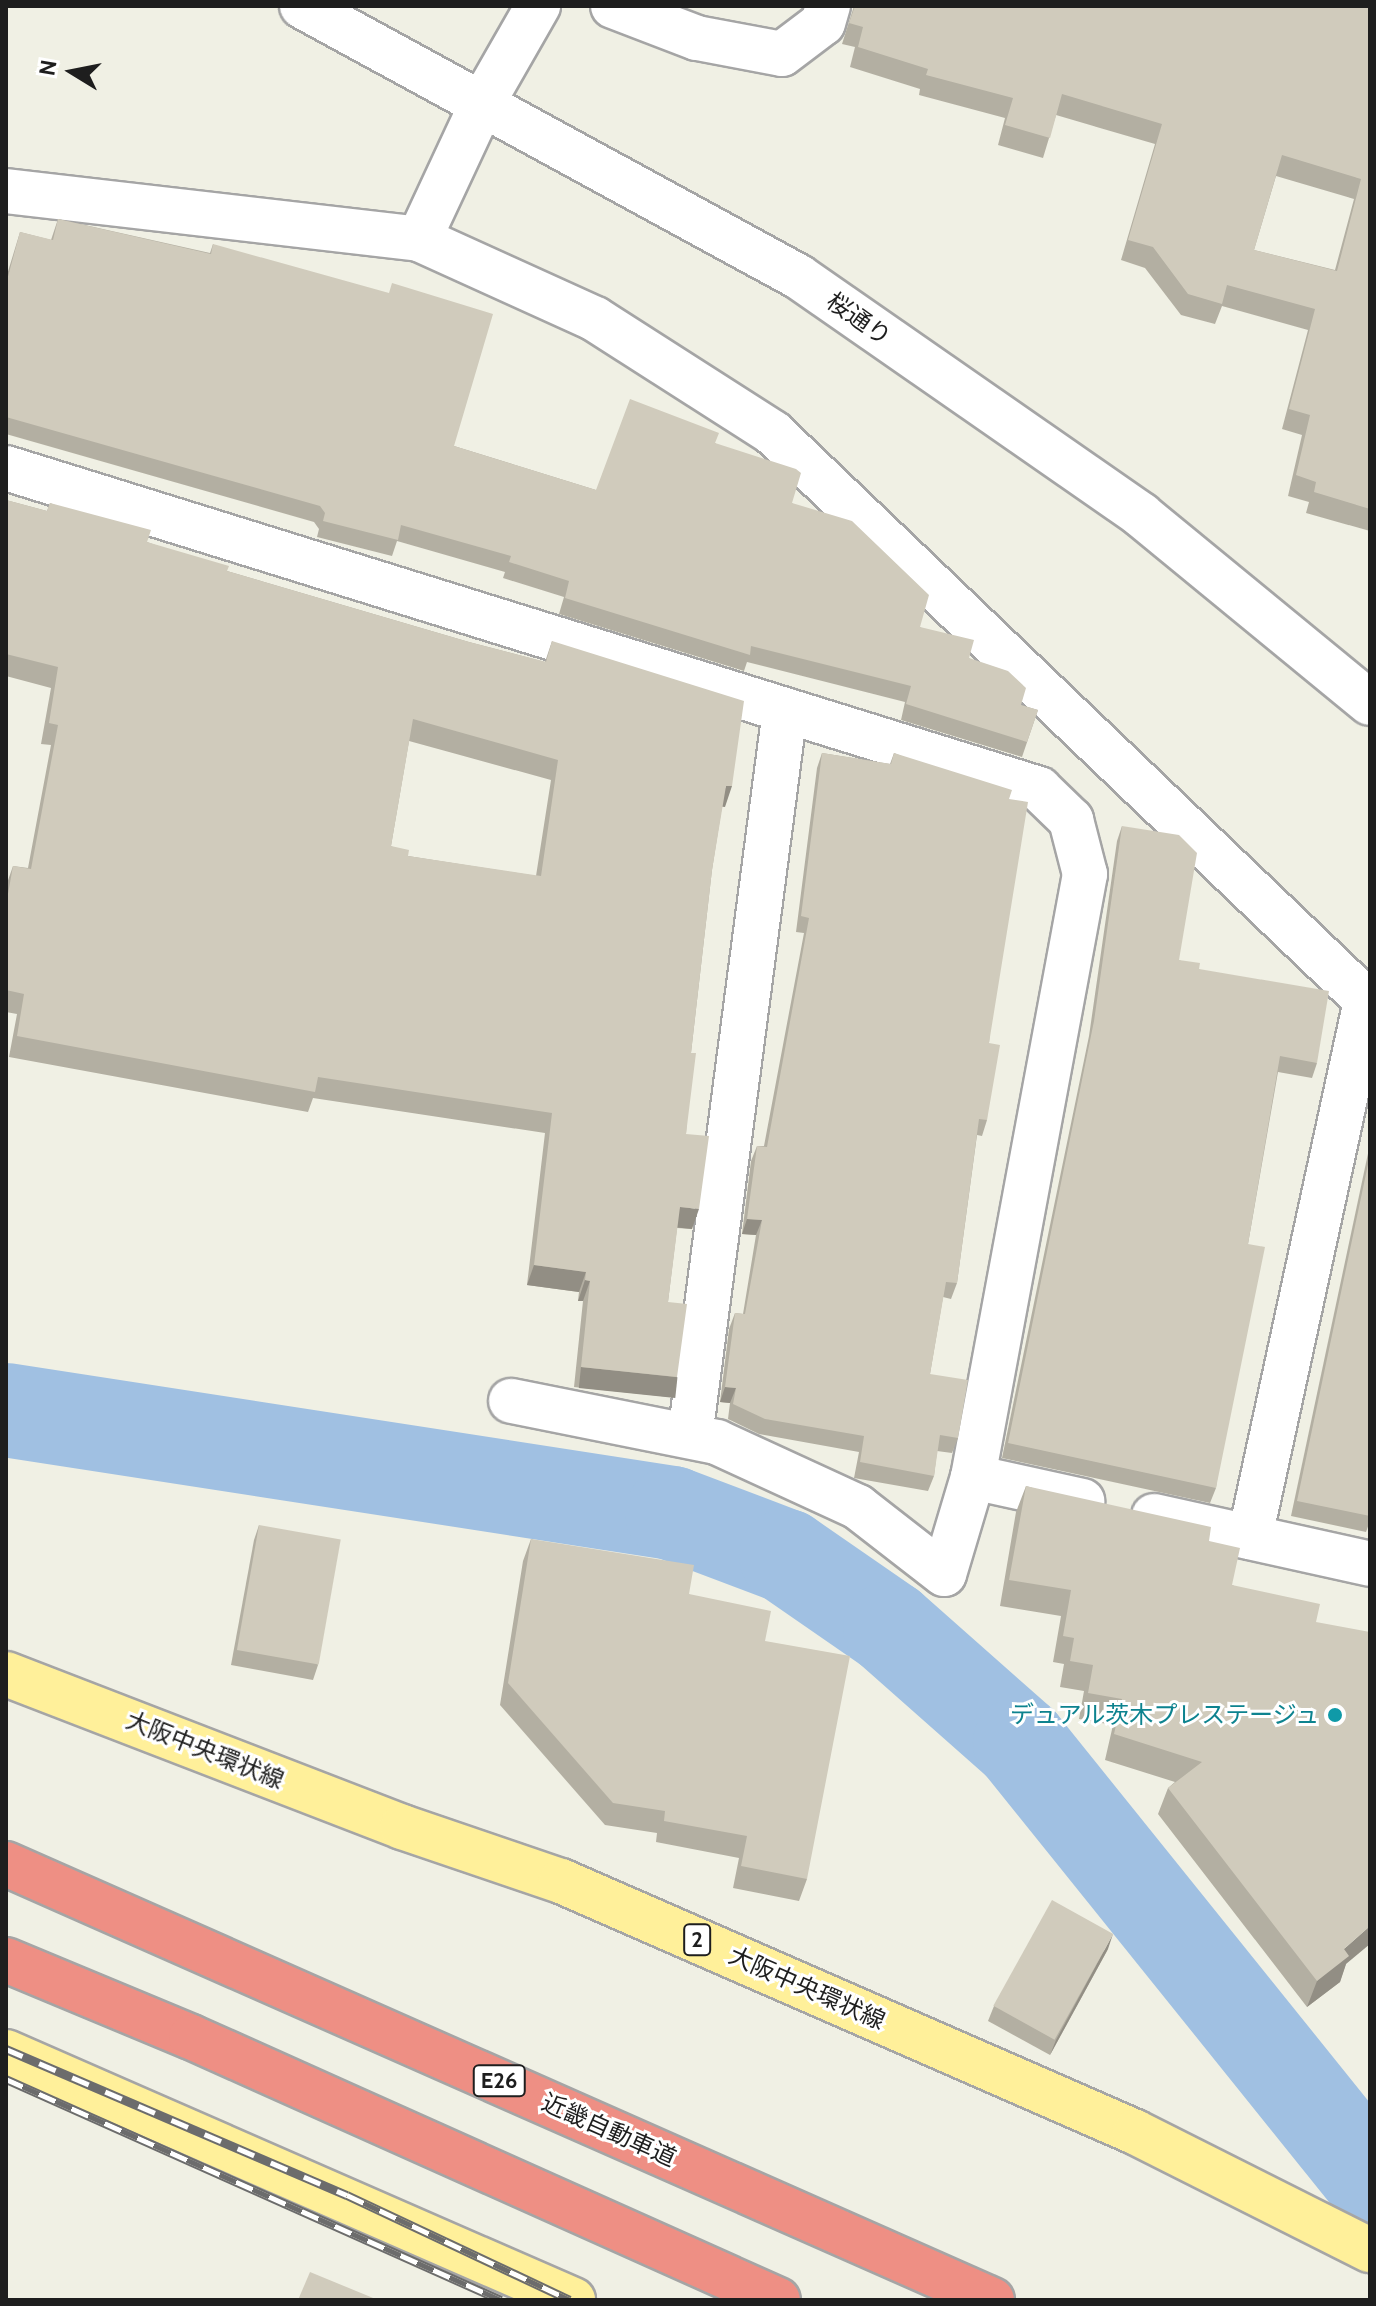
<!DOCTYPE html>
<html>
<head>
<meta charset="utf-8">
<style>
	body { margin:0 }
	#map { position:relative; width:1376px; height:2306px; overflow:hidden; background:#f0f0e4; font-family:Cabin,"Noto Sans JP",sans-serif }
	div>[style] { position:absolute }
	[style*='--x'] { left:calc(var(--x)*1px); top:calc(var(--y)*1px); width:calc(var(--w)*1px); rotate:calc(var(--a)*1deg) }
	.river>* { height:94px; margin:-47px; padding:0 47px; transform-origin:47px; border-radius:47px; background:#a0c0e2 }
	.roads { filter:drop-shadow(2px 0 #a5a5a5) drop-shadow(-2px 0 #a5a5a5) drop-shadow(0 2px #a5a5a5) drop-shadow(0 -2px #a5a5a5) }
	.minor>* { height:44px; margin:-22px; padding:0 22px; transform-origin:22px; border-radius:22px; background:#fff }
	.tertiary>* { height:44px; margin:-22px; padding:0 22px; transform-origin:22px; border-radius:22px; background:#fff }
	.primary>* { height:44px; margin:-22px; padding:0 22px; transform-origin:22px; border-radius:22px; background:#fff09a }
	.motorway>* { height:44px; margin:-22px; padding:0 22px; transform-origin:22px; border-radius:22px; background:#ee8f84 }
	.rail>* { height:9px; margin-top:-4.5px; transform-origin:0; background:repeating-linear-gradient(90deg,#fff 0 18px,#6c6c6c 0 36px); box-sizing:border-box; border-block:2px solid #6c6c6c }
	.wall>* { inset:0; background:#b3afa2 }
	.shaded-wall>* { inset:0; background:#928e84; transform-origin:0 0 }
	.building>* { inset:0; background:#d0cbbc; transform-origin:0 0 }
	.dots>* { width:22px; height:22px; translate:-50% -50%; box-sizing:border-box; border:4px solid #fff; border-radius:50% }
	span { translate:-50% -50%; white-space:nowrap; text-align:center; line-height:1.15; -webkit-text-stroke:6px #fff; paint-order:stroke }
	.shield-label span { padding:2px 6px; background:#fff; border:2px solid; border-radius:6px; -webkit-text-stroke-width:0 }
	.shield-label { font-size:22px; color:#1e1e1e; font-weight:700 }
	.street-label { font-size:24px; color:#1e1e1e }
	.culture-label { font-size:24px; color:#0d838f }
	.right { translate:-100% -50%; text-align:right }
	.frame { position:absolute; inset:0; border:8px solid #1e1e1e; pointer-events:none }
	.north { position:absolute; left:32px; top:32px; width:80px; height:80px; -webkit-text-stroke:6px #fff; paint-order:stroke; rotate:280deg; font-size:22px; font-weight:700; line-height:32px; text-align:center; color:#1e1e1e }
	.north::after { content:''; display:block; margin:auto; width:28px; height:36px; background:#1e1e1e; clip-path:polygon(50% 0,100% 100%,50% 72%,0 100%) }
</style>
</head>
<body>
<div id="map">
	<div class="river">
		<i style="--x:6;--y:1410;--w:674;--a:8.79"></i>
		<i style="--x:672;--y:1513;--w:122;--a:20.7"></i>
		<i style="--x:786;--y:1556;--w:126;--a:34.7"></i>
		<i style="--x:890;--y:1628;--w:174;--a:41.5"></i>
		<i style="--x:1020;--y:1743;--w:558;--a:51.18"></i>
	</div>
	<div class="roads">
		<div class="minor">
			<i style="--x:613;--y:6;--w:90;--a:20.9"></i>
			<i style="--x:697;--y:38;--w:86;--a:10.7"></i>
			<i style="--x:782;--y:54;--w:51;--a:-37.1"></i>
			<i style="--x:823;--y:23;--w:18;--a:-74"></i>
			<i style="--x:6;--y:191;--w:416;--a:6.6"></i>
			<i style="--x:419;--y:239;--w:193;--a:24.4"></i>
			<i style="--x:595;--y:319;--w:211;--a:32.6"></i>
			<i style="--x:773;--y:433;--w:826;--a:43.72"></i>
			<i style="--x:419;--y:239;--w:151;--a:-65"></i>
			<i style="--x:483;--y:102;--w:111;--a:-60.2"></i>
			<i style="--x:6;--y:468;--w:1082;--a:17.26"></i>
			<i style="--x:1039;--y:789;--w:45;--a:44.1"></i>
			<i style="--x:1071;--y:820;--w:56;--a:75.5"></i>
			<i style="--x:1085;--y:874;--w:613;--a:100.52"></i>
			<i style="--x:973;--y:1477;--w:101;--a:106.6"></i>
			<i style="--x:944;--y:1574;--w:109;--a:-142.1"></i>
			<i style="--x:858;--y:1507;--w:155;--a:-155.3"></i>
			<i style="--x:717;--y:1442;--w:210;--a:-168.7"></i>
			<i style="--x:690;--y:1436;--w:732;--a:-82.54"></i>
			<i style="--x:973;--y:1477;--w:112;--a:12.4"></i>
			<i style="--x:1154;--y:1516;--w:221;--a:12.5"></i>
			<i style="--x:1250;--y:1537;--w:548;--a:-77.79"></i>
		</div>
		<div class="tertiary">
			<i style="--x:302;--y:6;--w:566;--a:28.6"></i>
			<i style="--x:799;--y:277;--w:417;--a:34.8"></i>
			<i style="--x:1141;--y:515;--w:296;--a:39.4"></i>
		</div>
		<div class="primary">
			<i style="--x:6;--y:1674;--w:425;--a:21.1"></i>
			<i style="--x:402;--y:1827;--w:168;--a:18.8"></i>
			<i style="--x:561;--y:1881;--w:626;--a:23.62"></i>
			<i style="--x:1135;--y:2132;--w:263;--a:26.7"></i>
			<i style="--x:6;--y:2052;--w:619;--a:23.62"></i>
		</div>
		<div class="motorway">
			<i style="--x:6;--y:1864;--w:1078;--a:23.85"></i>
			<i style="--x:6;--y:1960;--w:200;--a:22.6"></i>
			<i style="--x:191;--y:2037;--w:643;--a:24.13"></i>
		</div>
	</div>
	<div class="rail">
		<i style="--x:6;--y:2049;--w:371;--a:23.2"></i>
		<i style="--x:347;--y:2195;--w:246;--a:25.2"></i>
		<i style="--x:6;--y:2079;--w:542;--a:24.06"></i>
	</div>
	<div class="wall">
		<i style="clip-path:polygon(evenodd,854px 6px,1370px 6px,1370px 531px,1306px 513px,1309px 502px,1288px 496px,1302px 435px,1282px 429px,1308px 330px,1222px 306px,1215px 324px,1181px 315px,1145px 268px,1121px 260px,1155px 144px,1056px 115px,1043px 158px,998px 145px,1005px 118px,919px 95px,920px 89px,850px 67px,855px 47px,842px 44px,854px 6px,1276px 176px,1354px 199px,1335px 270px,1254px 250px,1276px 176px)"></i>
		<i style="clip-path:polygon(58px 219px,210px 253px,213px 244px,454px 446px,596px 490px,715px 443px,792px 503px,920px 627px,969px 658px,1021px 705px,1038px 710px,1022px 757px,901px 720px,905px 702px,747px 662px,744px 671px,559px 614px,564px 597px,503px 578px,505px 572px,397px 541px,392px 556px,317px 537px,319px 529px,314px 522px,6px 434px,6px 278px,20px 232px,51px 240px)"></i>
		<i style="clip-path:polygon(evenodd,6px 500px,47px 511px,50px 503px,147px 542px,227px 571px,469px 642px,545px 662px,552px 641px,725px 807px,722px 806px,712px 870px,691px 1053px,686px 1134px,692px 1229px,677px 1228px,668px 1302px,677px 1377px,670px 1397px,574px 1387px,583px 1301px,578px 1301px,579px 1292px,527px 1285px,545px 1133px,313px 1098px,308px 1112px,9px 1057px,17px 1014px,6px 1012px,6px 886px,13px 866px,28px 868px,51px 745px,41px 744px,51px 688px,6px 676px,6px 500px,409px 741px,551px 780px,536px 876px,408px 856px,391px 846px,409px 741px)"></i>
		<i style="clip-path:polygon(822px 753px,890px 764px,894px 753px,1009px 799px,989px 1043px,987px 1120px,982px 1136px,977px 1135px,957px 1283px,951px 1299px,943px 1297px,930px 1374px,958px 1438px,952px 1453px,937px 1451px,934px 1476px,928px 1491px,854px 1478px,859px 1452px,759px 1434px,728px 1419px,730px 1403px,720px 1402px,729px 1329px,735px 1313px,743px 1314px,756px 1235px,742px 1234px,751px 1161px,757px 1146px,764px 1146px,804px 933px,796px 932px,817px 768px)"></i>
		<i style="clip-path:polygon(1122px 826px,1179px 960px,1199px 969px,1317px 1063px,1312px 1078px,1278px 1072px,1248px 1244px,1216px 1488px,1210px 1503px,1002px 1458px,1089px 1036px,1117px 841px)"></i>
		<i style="clip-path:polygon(1370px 1144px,1370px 1521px,1366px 1532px,1291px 1516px)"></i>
		<i style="clip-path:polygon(1026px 1486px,1209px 1541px,1232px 1585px,1316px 1622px,1346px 1964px,1340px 1982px,1307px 2007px,1158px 1814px,1168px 1788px,1175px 1782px,1105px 1760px,1113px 1725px,1079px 1719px,1084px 1691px,1060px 1687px,1064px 1664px,1053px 1662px,1061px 1616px,1000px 1606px,1016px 1512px)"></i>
		<i style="clip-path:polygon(259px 1525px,318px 1665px,313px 1680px,231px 1665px,254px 1540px)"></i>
		<i style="clip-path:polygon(531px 1539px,689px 1594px,807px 1879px,799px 1901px,733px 1888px,739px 1858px,656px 1842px,657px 1833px,605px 1825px,500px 1705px,523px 1561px)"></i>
		<i style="clip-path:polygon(1108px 1949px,1050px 2055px,988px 2021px,994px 2006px)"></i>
	</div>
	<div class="shaded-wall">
		<i style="clip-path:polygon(726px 786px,732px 786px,725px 807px,718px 806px)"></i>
		<i style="clip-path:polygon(680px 1207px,699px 1209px,692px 1229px,672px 1227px)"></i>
		<i style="clip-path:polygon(747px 1219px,762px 1220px,756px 1235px,742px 1234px)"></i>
		<i style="clip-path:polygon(534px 1265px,586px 1272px,579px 1292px,527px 1285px)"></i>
		<i style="clip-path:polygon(585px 1280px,590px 1281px,583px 1301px,578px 1301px)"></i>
		<i style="left:581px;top:1367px;width:97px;height:21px;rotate:6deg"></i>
		<i style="clip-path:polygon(725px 1387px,736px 1388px,730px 1403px,720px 1402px)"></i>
		<i style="clip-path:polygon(1370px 1926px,1370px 1944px,1346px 1964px,1340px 1982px,1307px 2007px,1317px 1981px,1344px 1949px)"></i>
		<i style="clip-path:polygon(1113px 1934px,1108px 1949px,1050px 2055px,1056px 2040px)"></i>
	</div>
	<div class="building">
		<i style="clip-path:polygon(evenodd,855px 6px,1370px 6px,1370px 509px,1314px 492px,1316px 482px,1296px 475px,1310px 415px,1289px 409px,1315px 309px,1227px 285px,1222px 304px,1188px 294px,1153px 247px,1128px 240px,1162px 124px,1062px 94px,1050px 138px,1005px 125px,1013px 98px,926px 75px,928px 69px,858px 47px,863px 27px,849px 23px,855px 6px,1282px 155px,1361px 179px,1337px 271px,1254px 250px,1282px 155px)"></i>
		<i style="clip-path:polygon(58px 219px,211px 254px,213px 244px,389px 293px,392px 283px,493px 314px,454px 446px,596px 490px,630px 399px,719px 433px,715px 443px,796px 469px,801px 473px,792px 503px,852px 521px,929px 595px,920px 627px,974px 640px,969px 658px,1008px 671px,1026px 688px,1021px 705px,1038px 710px,1027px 742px,906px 704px,911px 686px,751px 646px,750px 655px,565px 598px,569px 581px,509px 562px,511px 556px,401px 525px,398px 540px,323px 521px,325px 513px,320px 506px,6px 417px,6px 284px,20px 232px,53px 240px)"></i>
		<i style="clip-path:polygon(evenodd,6px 500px,47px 511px,50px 503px,151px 530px,147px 542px,229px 566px,227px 571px,469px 642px,546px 662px,552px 641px,744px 701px,732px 786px,726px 786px,712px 870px,691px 1053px,696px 1053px,686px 1134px,709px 1136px,699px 1209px,680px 1207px,668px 1302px,687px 1304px,677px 1377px,581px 1367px,590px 1281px,585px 1280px,586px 1272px,534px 1265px,552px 1113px,318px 1077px,315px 1092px,17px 1036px,24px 994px,6px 990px,6px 905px,13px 866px,31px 869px,58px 725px,49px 723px,58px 667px,6px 654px,6px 500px,413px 719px,558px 760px,541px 876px,408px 856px,409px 850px,391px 846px,413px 719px)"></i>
		<i style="clip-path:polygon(822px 753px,891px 764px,894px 753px,1012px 790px,1009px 799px,1028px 802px,989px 1043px,1000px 1045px,987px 1120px,979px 1119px,957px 1283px,946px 1282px,930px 1374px,968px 1380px,958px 1438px,940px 1435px,934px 1476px,860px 1462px,864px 1436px,765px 1419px,733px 1404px,736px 1388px,725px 1387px,735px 1313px,745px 1314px,762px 1220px,747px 1219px,757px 1146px,767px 1147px,809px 918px,801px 916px)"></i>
		<i style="clip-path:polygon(1122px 826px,1179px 835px,1197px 853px,1179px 960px,1200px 963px,1199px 969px,1329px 991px,1317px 1063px,1280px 1056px,1248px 1244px,1265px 1247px,1216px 1488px,1008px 1443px,1094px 1021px)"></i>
		<i style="clip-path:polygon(1370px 1155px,1370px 1516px,1297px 1501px)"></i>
		<i style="clip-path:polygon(1026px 1486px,1211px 1527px,1209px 1541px,1240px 1548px,1232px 1585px,1320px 1604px,1316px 1622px,1370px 1632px,1370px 1926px,1344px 1949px,1349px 1956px,1317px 1981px,1168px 1788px,1202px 1762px,1114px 1734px,1122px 1699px,1088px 1693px,1093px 1665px,1070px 1661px,1074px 1638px,1063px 1636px,1071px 1590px,1009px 1580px)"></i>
		<i style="left:259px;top:1525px;width:83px;height:127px;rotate:10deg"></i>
		<i style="clip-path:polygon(531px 1539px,694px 1565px,689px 1594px,771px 1611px,765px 1641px,850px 1656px,807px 1879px,741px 1866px,747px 1836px,664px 1821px,665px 1811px,613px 1803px,508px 1683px)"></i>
		<i style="left:1052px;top:1900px;width:70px;height:121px;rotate:29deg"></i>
		<i style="clip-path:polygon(310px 2272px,378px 2300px,298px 2300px)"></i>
	</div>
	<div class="dots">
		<i style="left:1335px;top:1715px;background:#0f9aa8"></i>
	</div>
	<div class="shield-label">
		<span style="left:697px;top:1940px">2</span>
		<span style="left:499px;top:2081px">E26</span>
	</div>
	<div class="street-label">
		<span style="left:859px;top:319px;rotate:35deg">桜通り</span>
		<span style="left:205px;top:1750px;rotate:22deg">大阪中央環状線</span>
		<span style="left:807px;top:1988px;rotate:24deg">大阪中央環状線</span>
		<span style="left:609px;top:2130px;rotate:24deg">近畿自動車道</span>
	</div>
	<div class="culture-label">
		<span class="right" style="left:1319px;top:1715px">デュアル茨木プレステージュ</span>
	</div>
	<div class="frame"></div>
	<div class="north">N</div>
</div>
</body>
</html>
